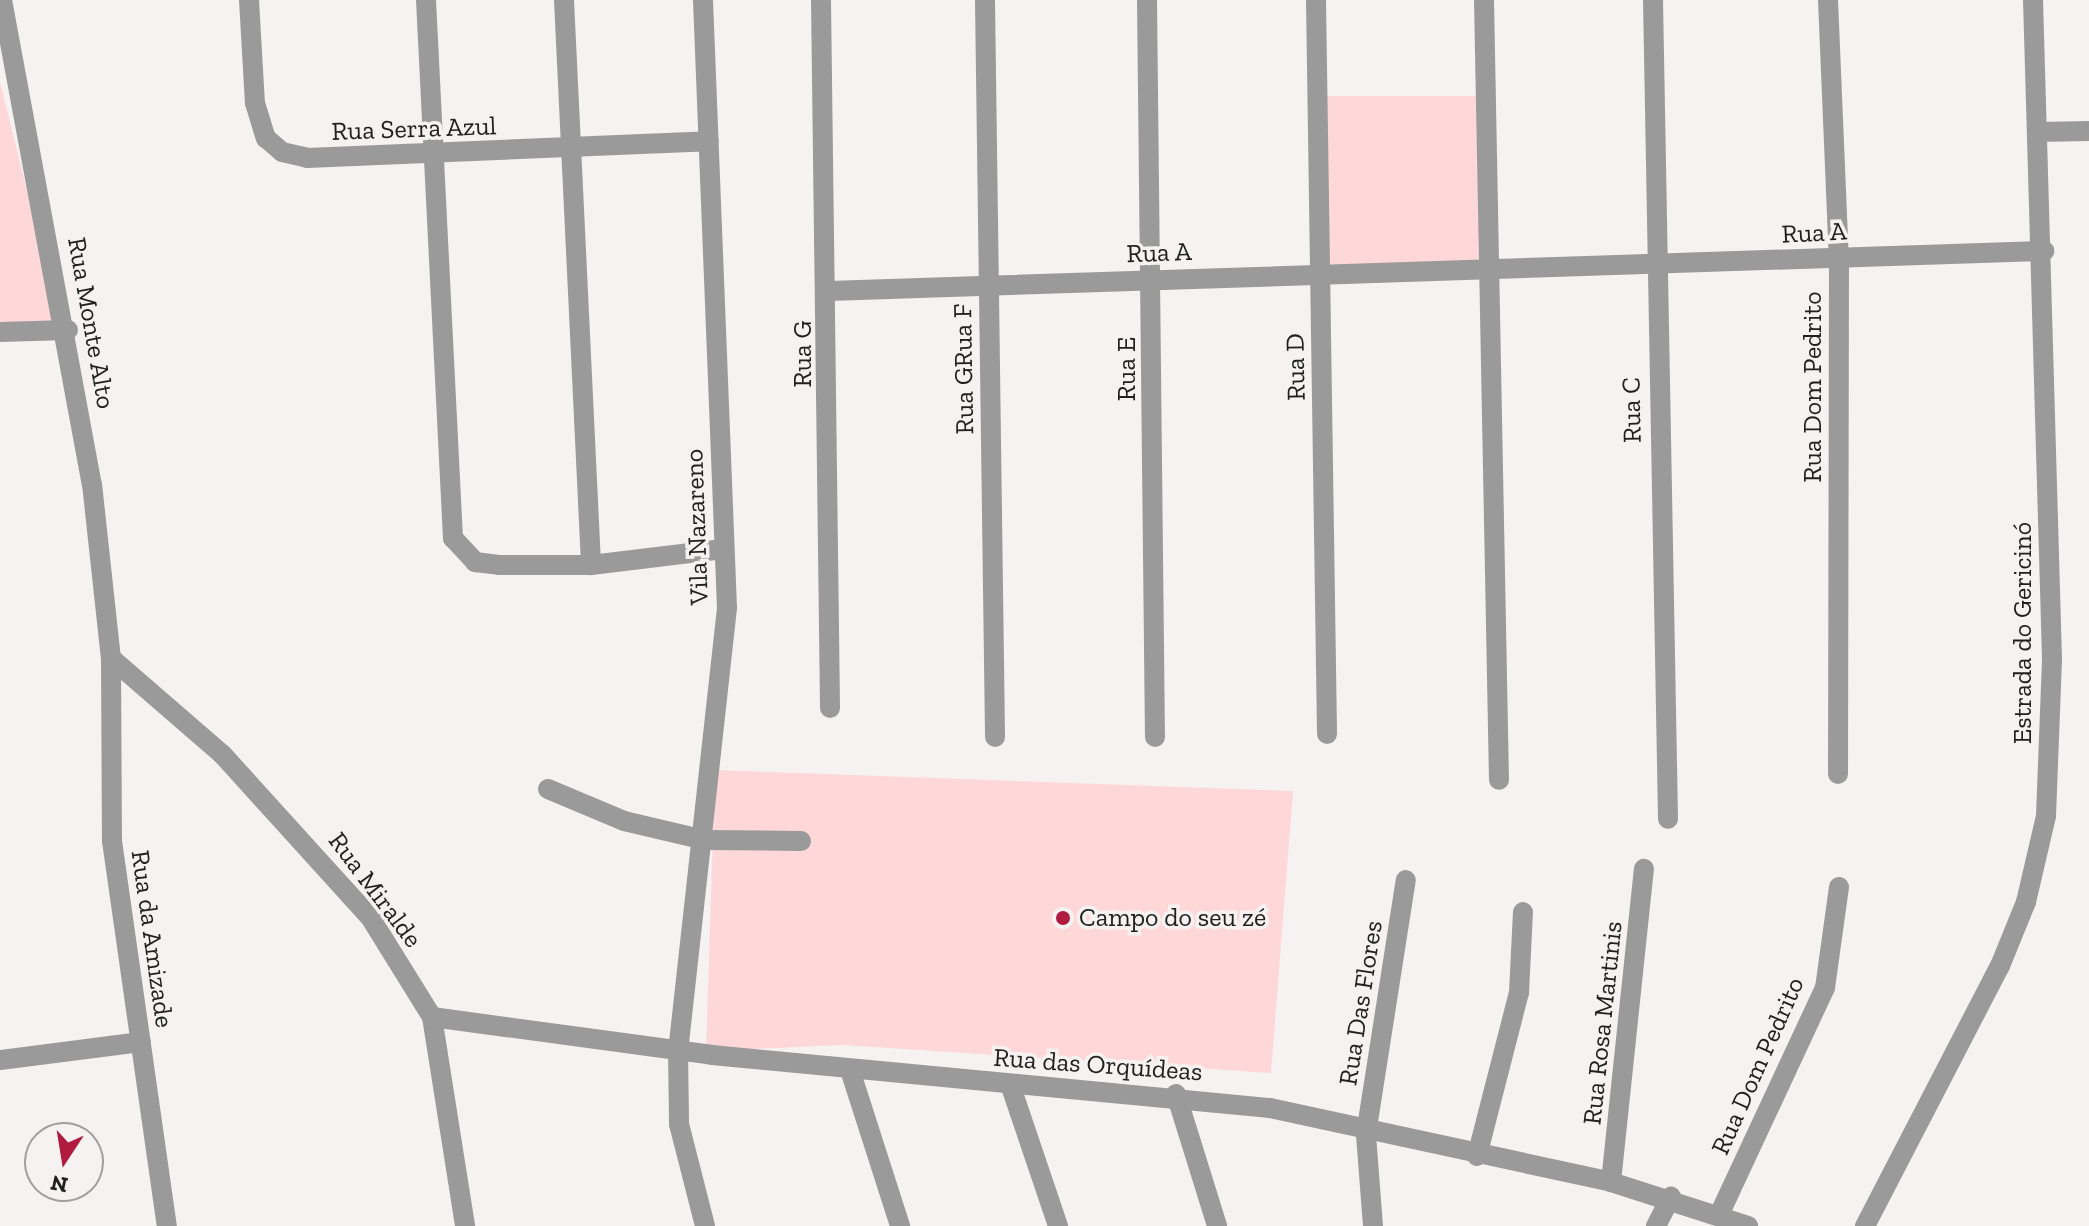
<!DOCTYPE html>
<html>
<head>
<meta charset="utf-8">
<style>
	body { margin:0 }
	#map { position:relative; width:2089px; height:1226px; overflow:hidden; background:#f6f2f2; font-family:"Zilla Slab",serif }
	div>[style] { position:absolute }
	[style*='--x'] { left:calc(var(--x)*1px); top:calc(var(--y)*1px); width:calc(var(--w)*1px); rotate:calc(var(--a)*1deg) }
	.green>* { inset:0; background:#fed7d9; transform-origin:0 0 }
	.minor>* { height:20px; margin:-10px; padding:0 10px; transform-origin:10px; border-radius:10px; background:#9b9a9a }
	.dots>* { width:22px; height:22px; translate:-50% -50%; box-sizing:border-box; border:4px solid #f6f2f2; border-radius:50% }
	span { translate:-50% -50%; white-space:nowrap; text-align:center; line-height:1.15; -webkit-text-stroke:7px #f6f2f2; paint-order:stroke }
	.street-label { font-size:26px; color:#212020 }
	.poi-label { font-size:26px; color:#212020 }
	.left { translate:0 -50%; text-align:left }
	.north { position:absolute; left:24px; top:1122px; width:80px; height:80px; box-sizing:border-box; background:#f6f2f2; border:2px solid #a19e9e; border-radius:50%; rotate:192deg; font-size:22px; font-weight:700; line-height:32px; text-align:center; color:#212020 }
	.north::after { content:''; display:block; margin:auto; width:28px; height:36px; background:#b01c40; clip-path:polygon(50% 0,100% 100%,50% 72%,0 100%) }
</style>
</head>
<body>
<div id="map">
	<div class="green">
		<i style="clip-path:polygon(0 82px,60px 323px,0 324px)"></i>
		<i style="left:1317px;top:96px;width:169px;height:179px"></i>
		<i style="clip-path:polygon(715px 770px,1293px 791px,1271px 1073px,843px 1045px,706px 1051px)"></i>
	</div>
	<div class="minor">
		<i style="--x:2;--y:0;--w:492;--a:79.5"></i>
		<i style="--x:92;--y:484;--w:175;--a:83.8"></i>
		<i style="--x:111;--y:658;--w:183;--a:89.7"></i>
		<i style="--x:112;--y:841;--w:389;--a:81.9"></i>
		<i style="--x:249;--y:0;--w:103;--a:86.7"></i>
		<i style="--x:255;--y:103;--w:37;--a:73"></i>
		<i style="--x:266;--y:138;--w:21;--a:41"></i>
		<i style="--x:282;--y:152;--w:26;--a:13"></i>
		<i style="--x:307;--y:158;--w:402;--a:-2.4"></i>
		<i style="--x:426;--y:0;--w:539;--a:87.13"></i>
		<i style="--x:453;--y:538;--w:33;--a:47"></i>
		<i style="--x:475;--y:562;--w:24;--a:7"></i>
		<i style="--x:499;--y:565;--w:92;--a:0"></i>
		<i style="--x:591;--y:565;--w:133;--a:-6.9"></i>
		<i style="--x:564;--y:0;--w:566;--a:87.26"></i>
		<i style="--x:703;--y:0;--w:608;--a:87.74"></i>
		<i style="--x:727;--y:608;--w:444;--a:96.3"></i>
		<i style="--x:678;--y:1049;--w:75;--a:89.2"></i>
		<i style="--x:679;--y:1124;--w:105;--a:75.7"></i>
		<i style="--x:821;--y:0;--w:708;--a:89.27"></i>
		<i style="--x:985;--y:0;--w:737;--a:89.22"></i>
		<i style="--x:1147;--y:0;--w:737;--a:89.38"></i>
		<i style="--x:1316;--y:0;--w:734;--a:89.14"></i>
		<i style="--x:1484;--y:0;--w:780;--a:88.9"></i>
		<i style="--x:1653;--y:0;--w:819;--a:88.95"></i>
		<i style="--x:1828;--y:0;--w:258;--a:87.6"></i>
		<i style="--x:1839;--y:258;--w:516;--a:90.11"></i>
		<i style="--x:2038;--y:132;--w:51;--a:-1.1"></i>
		<i style="--x:829;--y:291;--w:1216;--a:-1.89"></i>
		<i style="--x:0;--y:332;--w:68;--a:-1.7"></i>
		<i style="--x:111;--y:658;--w:147;--a:40.9"></i>
		<i style="--x:222;--y:754;--w:220;--a:47.8"></i>
		<i style="--x:370;--y:917;--w:118;--a:58.2"></i>
		<i style="--x:432;--y:1017;--w:212;--a:81"></i>
		<i style="--x:548;--y:789;--w:82;--a:22.8"></i>
		<i style="--x:624;--y:821;--w:83;--a:13.2"></i>
		<i style="--x:705;--y:840;--w:96;--a:0.6"></i>
		<i style="--x:432;--y:1017;--w:283;--a:7.7"></i>
		<i style="--x:712;--y:1055;--w:561;--a:5.43"></i>
		<i style="--x:1270;--y:1108;--w:349;--a:12.2"></i>
		<i style="--x:1611;--y:1182;--w:144;--a:17.8"></i>
		<i style="--x:0;--y:1060;--w:142;--a:-7.3"></i>
		<i style="--x:850;--y:1070;--w:164;--a:72.2"></i>
		<i style="--x:1010;--y:1084;--w:150;--a:71.3"></i>
		<i style="--x:1176;--y:1094;--w:138;--a:72.7"></i>
		<i style="--x:1477;--y:1156;--w:168;--a:-75.6"></i>
		<i style="--x:1519;--y:993;--w:81;--a:-87.2"></i>
		<i style="--x:1611;--y:1182;--w:315;--a:-84"></i>
		<i style="--x:1719;--y:1215;--w:251;--a:-65"></i>
		<i style="--x:1825;--y:988;--w:102;--a:-82.1"></i>
		<i style="--x:1373;--y:1226;--w:92;--a:-94.4"></i>
		<i style="--x:1366;--y:1134;--w:257;--a:-81.1"></i>
		<i style="--x:1656;--y:1226;--w:33;--a:-63"></i>
		<i style="--x:1865;--y:1226;--w:293;--a:-62.6"></i>
		<i style="--x:2000;--y:966;--w:69;--a:-67.9"></i>
		<i style="--x:2026;--y:902;--w:88;--a:-76.9"></i>
		<i style="--x:2046;--y:816;--w:157;--a:-87.8"></i>
		<i style="--x:2052;--y:659;--w:659;--a:-91.65"></i>
	</div>
	<div class="dots">
		<i style="left:1063px;top:918px;background:#b01c40"></i>
	</div>
	<div class="street-label">
		<span style="left:414px;top:129px;rotate:-2deg">Rua Serra Azul</span>
		<span style="left:1814px;top:233px;rotate:-3deg">Rua A</span>
		<span style="left:1159px;top:253px;rotate:-2deg">Rua A</span>
		<span style="left:91px;top:323px;rotate:80deg">Rua Monte Alto</span>
		<span style="left:803px;top:354px;rotate:-90deg">Rua G</span>
		<span style="left:1296px;top:367px;rotate:-91deg">Rua D</span>
		<span style="left:964px;top:369px;rotate:-91deg">Rua GRua F</span>
		<span style="left:1127px;top:369px;rotate:-90deg">Rua E</span>
		<span style="left:1813px;top:387px;rotate:-90deg">Rua Dom Pedrito</span>
		<span style="left:1632px;top:410px;rotate:-91deg">Rua C</span>
		<span style="left:697px;top:527px;rotate:-92deg">Vila Nazareno</span>
		<span style="left:2023px;top:633px;rotate:-90deg">Estrada do Gericinó</span>
		<span style="left:375px;top:890px;rotate:53deg">Rua Miralde</span>
		<span style="left:152px;top:939px;rotate:82deg">Rua da Amizade</span>
		<span style="left:1361px;top:1003px;rotate:-81deg">Rua Das Flores</span>
		<span style="left:1603px;top:1023px;rotate:-84deg">Rua Rosa Martinis</span>
		<span style="left:1098px;top:1065px;rotate:4deg">Rua das Orquídeas</span>
		<span style="left:1758px;top:1066px;rotate:-66deg">Rua Dom Pedrito</span>
	</div>
	<div class="poi-label">
		<span class="left" style="left:1079px;top:918px">Campo do seu zé</span>
	</div>
	<div class="north">N</div>
</div>
</body>
</html>
